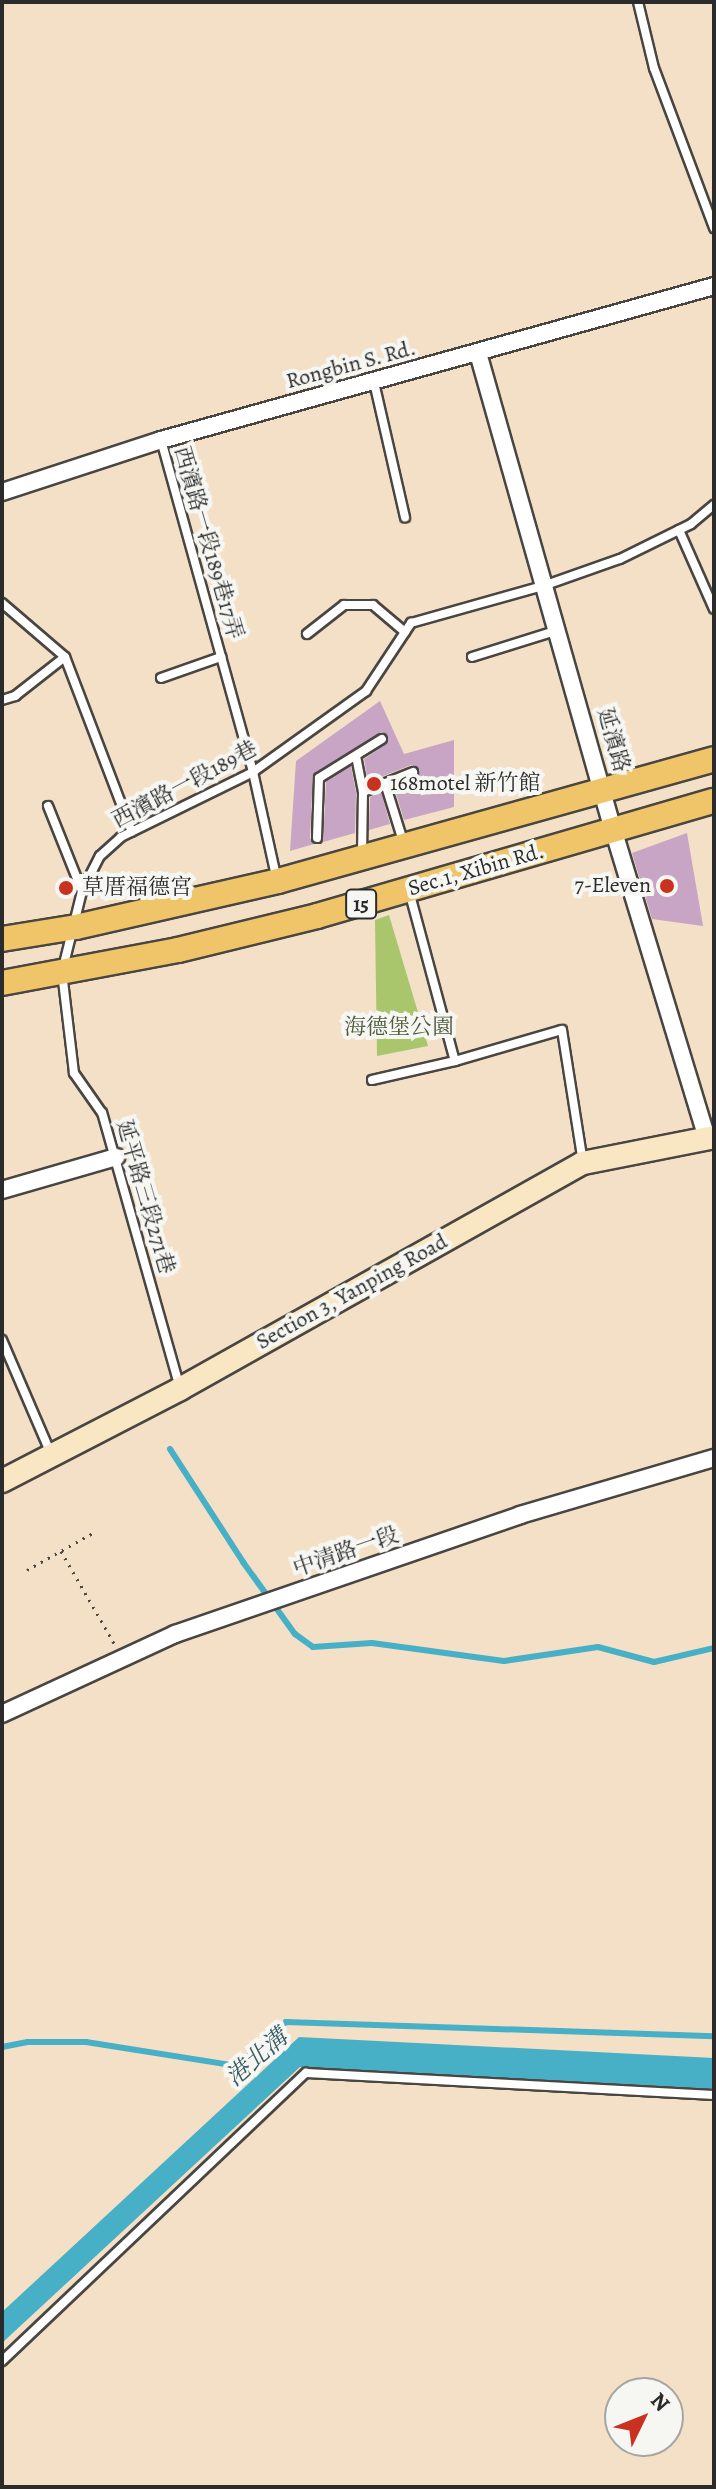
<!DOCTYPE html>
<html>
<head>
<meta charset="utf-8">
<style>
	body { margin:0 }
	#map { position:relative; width:716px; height:2489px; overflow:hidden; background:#f3e0c7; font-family:Alegreya,"Noto Serif TC",serif }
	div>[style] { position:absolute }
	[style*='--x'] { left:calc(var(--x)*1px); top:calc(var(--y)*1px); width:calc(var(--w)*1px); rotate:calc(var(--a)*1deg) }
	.green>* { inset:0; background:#a9c66d }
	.water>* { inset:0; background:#47b0c6 }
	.stream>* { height:6px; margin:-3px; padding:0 3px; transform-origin:3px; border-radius:3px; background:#47b0c6 }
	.building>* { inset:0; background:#c8a4c5 }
	.path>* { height:3px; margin-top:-1.5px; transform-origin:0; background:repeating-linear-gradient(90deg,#494642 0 2px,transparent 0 8px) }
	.roads { filter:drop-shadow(2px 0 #494642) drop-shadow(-2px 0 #494642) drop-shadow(0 2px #494642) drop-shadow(0 -2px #494642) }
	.lane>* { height:8px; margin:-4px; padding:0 4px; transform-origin:4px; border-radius:4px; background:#fff }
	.street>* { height:16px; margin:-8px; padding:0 8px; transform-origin:8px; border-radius:8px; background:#fff }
	.secondary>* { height:22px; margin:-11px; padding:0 11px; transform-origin:11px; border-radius:11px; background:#f9e7c3 }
	.primary>* { height:24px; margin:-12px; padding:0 12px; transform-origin:12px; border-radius:12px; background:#f0c469 }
	.dots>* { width:22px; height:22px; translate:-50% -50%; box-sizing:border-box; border:4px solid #f6f6f2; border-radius:50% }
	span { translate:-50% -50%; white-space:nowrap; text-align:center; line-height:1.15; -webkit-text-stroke:8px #f6f6f2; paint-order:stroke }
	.shield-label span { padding:2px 6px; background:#f6f6f2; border:2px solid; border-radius:6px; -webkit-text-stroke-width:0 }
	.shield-label { font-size:20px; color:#2b2b2b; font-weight:700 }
	.street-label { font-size:22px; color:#2b2b2b }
	.poi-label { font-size:22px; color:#2b2b2b }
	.left { translate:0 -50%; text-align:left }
	.right { translate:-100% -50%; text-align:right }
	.park-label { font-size:22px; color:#515a3f }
	.water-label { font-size:24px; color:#355a61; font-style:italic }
	.frame { position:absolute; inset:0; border:4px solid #2b2b2b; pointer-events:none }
	.north { position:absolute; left:604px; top:2377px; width:80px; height:80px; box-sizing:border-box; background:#f6f6f2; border:2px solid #a5a5a2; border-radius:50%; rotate:47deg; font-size:22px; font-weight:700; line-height:32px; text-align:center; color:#2b2b2b }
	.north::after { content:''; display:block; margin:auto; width:28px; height:36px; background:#c8321e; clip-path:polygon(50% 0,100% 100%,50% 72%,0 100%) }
</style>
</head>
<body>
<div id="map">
	<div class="green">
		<i style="clip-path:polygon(389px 915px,428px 1046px,377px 1056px,375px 920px)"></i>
	</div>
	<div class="water">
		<i style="clip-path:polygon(299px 2037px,714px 2058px,714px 2089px,300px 2067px,2px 2343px,2px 2312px)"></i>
	</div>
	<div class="stream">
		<i style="--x:170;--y:1449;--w:135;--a:57.1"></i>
		<i style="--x:243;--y:1562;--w:89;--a:54.2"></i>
		<i style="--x:295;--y:1634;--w:22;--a:36"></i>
		<i style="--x:313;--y:1647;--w:59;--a:-3.9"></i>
		<i style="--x:372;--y:1643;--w:133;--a:7.8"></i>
		<i style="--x:504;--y:1661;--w:95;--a:-8.5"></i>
		<i style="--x:598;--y:1647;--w:58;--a:15"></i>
		<i style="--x:654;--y:1662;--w:62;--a:-13.1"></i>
		<i style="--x:2;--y:2047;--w:26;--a:-11"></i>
		<i style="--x:28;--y:2042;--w:58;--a:0"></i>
		<i style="--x:86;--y:2042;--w:154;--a:9"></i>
		<i style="--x:238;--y:2066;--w:65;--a:-42.5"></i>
		<i style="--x:286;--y:2022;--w:428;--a:1.9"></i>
	</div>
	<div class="building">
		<i style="clip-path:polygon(380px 701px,404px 754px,454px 740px,454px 807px,404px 820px,394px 787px,416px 778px,420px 770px,411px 765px,368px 782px,364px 759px,388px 743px,388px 736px,381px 732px,313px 774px,310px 838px,314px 844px,290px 851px,296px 761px)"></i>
		<i style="clip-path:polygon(351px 766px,356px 793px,355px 833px,323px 842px,326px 782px)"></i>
		<i style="clip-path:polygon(381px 792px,390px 824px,369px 830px,370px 797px)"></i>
		<i style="clip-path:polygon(687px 833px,703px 926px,652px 919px,632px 853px)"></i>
	</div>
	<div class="path">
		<i style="--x:61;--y:1551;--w:108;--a:60.1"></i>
		<i style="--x:27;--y:1570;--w:76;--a:-29.3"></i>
	</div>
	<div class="roads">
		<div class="lane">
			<i style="--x:638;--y:2;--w:68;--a:76.4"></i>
			<i style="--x:654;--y:68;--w:171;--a:69.4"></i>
			<i style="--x:374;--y:382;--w:139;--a:77.1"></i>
			<i style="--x:161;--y:440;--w:345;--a:74.5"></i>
			<i style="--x:253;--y:772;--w:111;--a:77.5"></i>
			<i style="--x:679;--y:530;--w:86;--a:66.1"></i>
			<i style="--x:2;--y:603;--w:83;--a:40.6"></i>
			<i style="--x:65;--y:657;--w:187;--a:69.1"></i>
			<i style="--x:307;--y:634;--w:47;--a:-38.1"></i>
			<i style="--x:344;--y:605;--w:29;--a:0"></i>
			<i style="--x:373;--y:605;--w:42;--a:40.2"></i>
			<i style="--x:472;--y:657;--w:90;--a:-17.4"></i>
			<i style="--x:161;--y:678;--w:64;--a:-19.3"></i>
			<i style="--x:2;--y:700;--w:14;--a:-17"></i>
			<i style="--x:15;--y:696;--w:63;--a:-38"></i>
			<i style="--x:356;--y:756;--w:37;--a:79"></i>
			<i style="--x:363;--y:792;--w:54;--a:-21.8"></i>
			<i style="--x:385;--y:783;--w:61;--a:72.8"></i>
			<i style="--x:48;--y:806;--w:92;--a:68.2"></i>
			<i style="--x:317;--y:838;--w:60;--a:-88.1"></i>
			<i style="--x:319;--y:778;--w:74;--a:-31.8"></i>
			<i style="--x:362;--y:855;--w:63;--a:-89.1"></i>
			<i style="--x:409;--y:891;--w:176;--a:74.9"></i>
			<i style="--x:372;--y:1080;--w:85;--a:-12.9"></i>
			<i style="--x:455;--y:1061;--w:111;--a:-16.2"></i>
			<i style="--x:562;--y:1030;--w:134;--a:81"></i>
			<i style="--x:2;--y:1340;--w:124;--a:66.7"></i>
			<i style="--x:180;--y:1388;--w:286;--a:-105.8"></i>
			<i style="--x:102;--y:1113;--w:49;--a:-125"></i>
			<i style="--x:74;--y:1073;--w:102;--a:-96.8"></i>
			<i style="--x:62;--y:972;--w:83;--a:-76.1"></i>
			<i style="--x:82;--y:891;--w:39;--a:-63"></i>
			<i style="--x:100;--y:856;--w:28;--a:-42"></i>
			<i style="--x:121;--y:837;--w:147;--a:-26.2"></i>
			<i style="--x:253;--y:772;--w:139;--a:-35.6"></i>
			<i style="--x:366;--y:691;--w:82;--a:-56.5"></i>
			<i style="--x:411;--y:623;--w:140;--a:-15.7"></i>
			<i style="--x:546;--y:585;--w:78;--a:-19.4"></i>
			<i style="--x:620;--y:559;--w:79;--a:-26.2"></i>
			<i style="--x:691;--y:524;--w:30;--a:-40"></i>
			<i style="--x:2;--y:2361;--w:419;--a:-43.5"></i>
			<i style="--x:306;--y:2073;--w:409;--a:3.1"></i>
		</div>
		<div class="street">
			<i style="--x:478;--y:353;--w:495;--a:74.2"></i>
			<i style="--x:613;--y:829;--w:323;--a:73.1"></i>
			<i style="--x:2;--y:492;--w:167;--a:-18.1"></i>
			<i style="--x:161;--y:440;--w:574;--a:-15.56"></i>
			<i style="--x:2;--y:1190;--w:119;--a:-16.1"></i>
			<i style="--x:2;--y:1714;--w:191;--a:-24.8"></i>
			<i style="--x:175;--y:1634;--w:365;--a:-19"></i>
			<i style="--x:520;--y:1515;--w:202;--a:-16.4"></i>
		</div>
		<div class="secondary">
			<i style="--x:2;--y:1481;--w:200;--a:-27.3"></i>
			<i style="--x:180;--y:1389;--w:462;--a:-29.3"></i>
			<i style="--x:583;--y:1163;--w:134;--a:-11.2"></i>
		</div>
		<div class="primary">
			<i style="--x:2;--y:939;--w:75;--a:-9.2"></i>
			<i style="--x:76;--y:927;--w:207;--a:-12.8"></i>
			<i style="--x:278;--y:881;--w:453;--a:-15.6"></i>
			<i style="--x:2;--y:983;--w:179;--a:-10.6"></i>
			<i style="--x:178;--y:950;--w:143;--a:-13.7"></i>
			<i style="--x:317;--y:916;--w:413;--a:-16.2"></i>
		</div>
	</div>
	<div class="dots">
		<i style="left:374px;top:784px;background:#c8321e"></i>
		<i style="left:667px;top:886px;background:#c8321e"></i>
		<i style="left:66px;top:888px;background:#c8321e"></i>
	</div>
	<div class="shield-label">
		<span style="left:361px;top:904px">15</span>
	</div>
	<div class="street-label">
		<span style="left:351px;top:365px;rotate:-15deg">Rongbin S. Rd.</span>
		<span style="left:208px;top:543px;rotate:74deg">西濱路一段189巷17弄</span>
		<span style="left:613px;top:740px;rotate:74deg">延濱路</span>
		<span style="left:185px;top:785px;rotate:-28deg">西濱路一段189巷</span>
		<span style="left:476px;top:870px;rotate:-16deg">Sec.1, Xibin Rd.</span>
		<span style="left:145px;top:1197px;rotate:74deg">延平路三段271巷</span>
		<span style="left:352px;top:1292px;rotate:-29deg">Section 3, Yanping Road</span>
		<span style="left:346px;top:1552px;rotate:-19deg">中清路一段</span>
	</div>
	<div class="poi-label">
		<span class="left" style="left:390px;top:784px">168motel 新竹館</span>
		<span class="right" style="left:651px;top:886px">7-Eleven</span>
		<span class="left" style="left:82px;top:888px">草厝福德宮</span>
	</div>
	<div class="park-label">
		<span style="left:399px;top:1028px">海德堡公園</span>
	</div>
	<div class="water-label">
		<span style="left:257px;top:2058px;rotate:-41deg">港北溝</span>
	</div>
	<div class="frame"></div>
	<div class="north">N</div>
</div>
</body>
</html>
